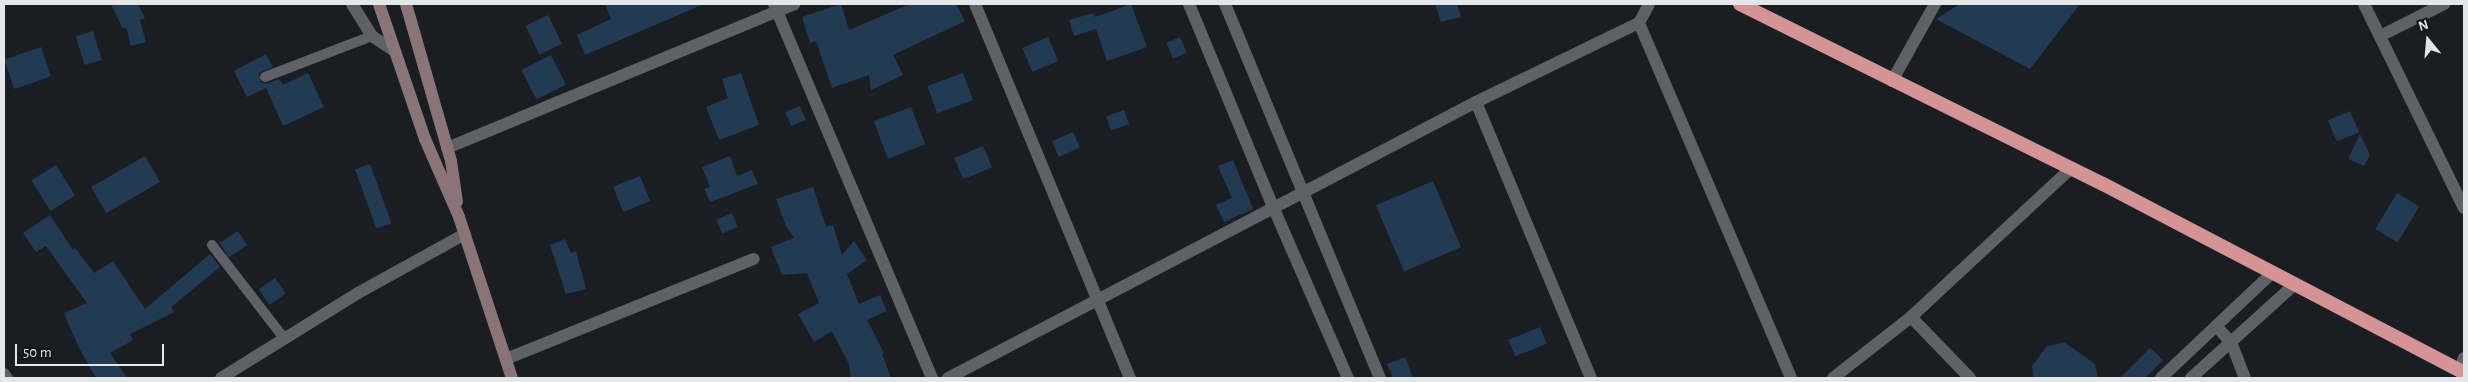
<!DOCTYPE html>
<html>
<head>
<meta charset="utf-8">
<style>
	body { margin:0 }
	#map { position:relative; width:2468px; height:382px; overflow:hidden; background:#1a1e23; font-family:"Alegreya Sans",sans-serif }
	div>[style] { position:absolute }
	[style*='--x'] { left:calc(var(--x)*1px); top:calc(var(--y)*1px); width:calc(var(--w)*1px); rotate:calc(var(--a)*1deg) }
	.building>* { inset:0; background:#233a54; transform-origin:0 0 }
	.service>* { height:10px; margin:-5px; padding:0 5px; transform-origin:5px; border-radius:5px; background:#5e6268 }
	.minor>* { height:12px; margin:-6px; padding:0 6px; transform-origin:6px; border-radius:6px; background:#5e6268 }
	.tertiary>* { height:12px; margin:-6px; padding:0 6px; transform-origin:6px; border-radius:6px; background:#5e6268 }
	.secondary>* { height:12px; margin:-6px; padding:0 6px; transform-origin:6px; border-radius:6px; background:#8a7478 }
	.trunk>* { height:14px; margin:-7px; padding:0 7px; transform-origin:7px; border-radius:7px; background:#d49394 }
	span { translate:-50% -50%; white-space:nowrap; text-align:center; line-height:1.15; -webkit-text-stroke:5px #111519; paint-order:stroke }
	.frame { position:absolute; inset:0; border:5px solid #e4e7ea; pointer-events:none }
	.north { position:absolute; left:2403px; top:15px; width:50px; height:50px; -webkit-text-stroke:4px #111519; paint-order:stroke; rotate:343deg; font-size:14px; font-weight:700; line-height:20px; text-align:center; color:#e4e7ea }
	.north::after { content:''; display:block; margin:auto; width:18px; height:22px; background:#e4e7ea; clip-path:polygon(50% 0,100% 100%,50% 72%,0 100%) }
	.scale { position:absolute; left:15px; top:344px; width:149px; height:22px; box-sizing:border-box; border:2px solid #e4e7ea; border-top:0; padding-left:6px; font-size:15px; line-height:18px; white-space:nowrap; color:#e4e7ea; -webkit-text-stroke:4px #111519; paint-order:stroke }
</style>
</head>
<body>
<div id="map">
	<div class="building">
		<i style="clip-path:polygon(111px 4px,138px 4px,145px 18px,140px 20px,146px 42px,131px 46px,126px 27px,123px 29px)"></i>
		<i style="clip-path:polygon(605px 4px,704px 4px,585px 55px,577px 35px,611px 19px)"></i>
		<i style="clip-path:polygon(841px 4px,849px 30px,910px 4px,956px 4px,965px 21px,893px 55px,903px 75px,871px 90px,869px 75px,832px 88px,816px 41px,810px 43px,802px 17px)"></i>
		<i style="clip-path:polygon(1131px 4px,1147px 47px,1107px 61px,1096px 29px,1074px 36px,1069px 20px,1093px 13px,1095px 17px)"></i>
		<i style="clip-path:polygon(1435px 4px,1457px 4px,1461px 17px,1441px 22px)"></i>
		<i style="clip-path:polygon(1960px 4px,2080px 4px,2030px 69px,1936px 19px)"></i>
		<i style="left:548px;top:15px;width:32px;height:25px;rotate:64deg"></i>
		<i style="left:93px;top:31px;width:30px;height:18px;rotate:73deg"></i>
		<i style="left:1048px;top:37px;width:26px;height:28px;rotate:67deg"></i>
		<i style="left:1180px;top:37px;width:17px;height:15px;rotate:66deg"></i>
		<i style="left:41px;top:47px;width:31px;height:39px;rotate:71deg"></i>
		<i style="clip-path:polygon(266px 54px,273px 67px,259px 73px,260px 82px,267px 84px,279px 79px,283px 85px,308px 73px,324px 107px,283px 126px,266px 88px,247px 97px,234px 71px)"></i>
		<i style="left:551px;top:55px;width:33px;height:33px;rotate:63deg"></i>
		<i style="clip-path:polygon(741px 73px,759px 125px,719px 140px,706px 107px,728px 98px,722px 79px)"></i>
		<i style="left:963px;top:73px;width:29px;height:38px;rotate:70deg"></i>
		<i style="left:800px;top:106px;width:15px;height:16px;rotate:67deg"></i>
		<i style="left:911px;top:107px;width:40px;height:40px;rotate:69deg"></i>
		<i style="left:1124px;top:110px;width:15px;height:19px;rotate:70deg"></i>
		<i style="left:2350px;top:111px;width:23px;height:24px;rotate:67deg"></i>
		<i style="left:1073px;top:132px;width:17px;height:23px;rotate:66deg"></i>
		<i style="clip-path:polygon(2360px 134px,2370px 155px,2364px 166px,2348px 159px)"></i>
		<i style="left:983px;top:146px;width:23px;height:31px;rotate:67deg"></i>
		<i style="left:145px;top:156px;width:30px;height:62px;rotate:60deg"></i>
		<i style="clip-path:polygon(730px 156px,737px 176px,752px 170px,758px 184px,710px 202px,704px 189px,710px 187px,702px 167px)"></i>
		<i style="clip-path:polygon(1233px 160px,1253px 209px,1224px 222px,1216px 205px,1232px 198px,1218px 166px)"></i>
		<i style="left:370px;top:164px;width:63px;height:16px;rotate:70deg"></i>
		<i style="left:56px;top:165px;width:36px;height:29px;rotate:58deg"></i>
		<i style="left:640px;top:176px;width:27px;height:29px;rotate:68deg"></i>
		<i style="left:1433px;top:181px;width:72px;height:62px;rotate:67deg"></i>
		<i style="clip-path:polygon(813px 187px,826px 227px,833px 225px,842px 255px,854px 241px,867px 260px,847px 274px,859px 304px,880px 295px,887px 311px,867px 320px,884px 353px,882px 354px,891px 378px,851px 378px,849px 364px,832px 331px,814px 342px,798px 314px,819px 303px,807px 273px,782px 275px,771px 247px,794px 238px,786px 226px,776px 199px)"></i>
		<i style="left:2397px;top:193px;width:26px;height:42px;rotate:31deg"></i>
		<i style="left:732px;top:213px;width:15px;height:17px;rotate:67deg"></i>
		<i style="clip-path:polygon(50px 215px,73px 250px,75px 248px,94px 273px,113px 261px,145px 309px,210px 254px,220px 267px,171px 307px,174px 312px,130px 334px,133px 340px,110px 353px,127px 378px,96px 378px,79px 348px,64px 313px,87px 303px,46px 246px,36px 252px,23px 233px)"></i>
		<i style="left:238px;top:231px;width:17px;height:22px;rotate:57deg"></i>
		<i style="clip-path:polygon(565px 239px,571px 253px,576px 251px,586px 289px,566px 294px,550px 245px)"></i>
		<i style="left:275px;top:278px;width:19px;height:20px;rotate:55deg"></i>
		<i style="left:1540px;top:327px;width:18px;height:34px;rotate:68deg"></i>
		<i style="clip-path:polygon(2064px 342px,2095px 364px,2098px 378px,2034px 378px,2032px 366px,2046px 347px)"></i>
		<i style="clip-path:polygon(2150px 348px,2163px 360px,2145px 378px,2120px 378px)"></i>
		<i style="clip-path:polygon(1405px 357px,1413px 378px,1393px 378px,1387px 364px)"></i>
	</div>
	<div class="service">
		<i style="--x:265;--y:77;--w:115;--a:-21"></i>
		<i style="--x:212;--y:245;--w:118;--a:52.3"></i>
	</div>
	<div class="minor">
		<i style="--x:352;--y:4;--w:38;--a:58"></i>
		<i style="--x:372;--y:36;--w:27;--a:34"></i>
		<i style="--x:774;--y:4;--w:406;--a:67.1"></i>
		<i style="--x:975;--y:4;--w:405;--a:67.5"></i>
		<i style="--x:1189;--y:4;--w:222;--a:67.5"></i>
		<i style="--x:1274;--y:209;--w:184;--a:66.4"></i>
		<i style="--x:1225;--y:4;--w:405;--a:67.5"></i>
		<i style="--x:2364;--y:4;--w:227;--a:63.9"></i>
		<i style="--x:1639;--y:23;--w:386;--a:66.8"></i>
		<i style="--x:2380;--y:36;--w:72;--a:-26.6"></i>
		<i style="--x:1892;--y:81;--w:88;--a:-60.8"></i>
		<i style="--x:1476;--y:102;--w:299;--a:67.4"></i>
		<i style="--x:447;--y:148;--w:376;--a:-22.5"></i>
		<i style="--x:1911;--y:317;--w:85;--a:46"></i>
		<i style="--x:2216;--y:326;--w:22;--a:47"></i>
		<i style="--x:2231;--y:342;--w:39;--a:69"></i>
		<i style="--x:506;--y:359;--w:267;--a:-22"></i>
		<i style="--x:4;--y:374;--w:5;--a:53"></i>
		<i style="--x:221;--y:378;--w:161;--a:-31.8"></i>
		<i style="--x:358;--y:293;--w:122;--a:-28.9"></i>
		<i style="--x:948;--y:378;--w:596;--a:-27.6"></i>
		<i style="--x:1476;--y:102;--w:181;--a:-25.9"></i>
		<i style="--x:1639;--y:23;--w:21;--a:-62"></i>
		<i style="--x:1833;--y:378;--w:99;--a:-38"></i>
		<i style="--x:1911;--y:317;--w:217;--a:-42.9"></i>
		<i style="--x:2161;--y:378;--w:151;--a:-43.4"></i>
		<i style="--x:2191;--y:378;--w:139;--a:-42.1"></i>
	</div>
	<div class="tertiary">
		<i style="--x:2459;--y:371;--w:14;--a:-69"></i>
	</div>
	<div class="secondary">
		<i style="--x:379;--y:4;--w:143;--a:71.2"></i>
		<i style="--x:425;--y:139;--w:85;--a:66.4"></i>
		<i style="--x:459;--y:217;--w:169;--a:71.8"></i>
		<i style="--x:406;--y:4;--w:163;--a:74"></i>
		<i style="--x:451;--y:161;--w:41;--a:81.7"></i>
	</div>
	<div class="trunk">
		<i style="--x:1740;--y:4;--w:405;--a:26.4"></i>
		<i style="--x:2103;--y:184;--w:407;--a:27.6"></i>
	</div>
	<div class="frame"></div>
	<div class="north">N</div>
	<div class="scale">50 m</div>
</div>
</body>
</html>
